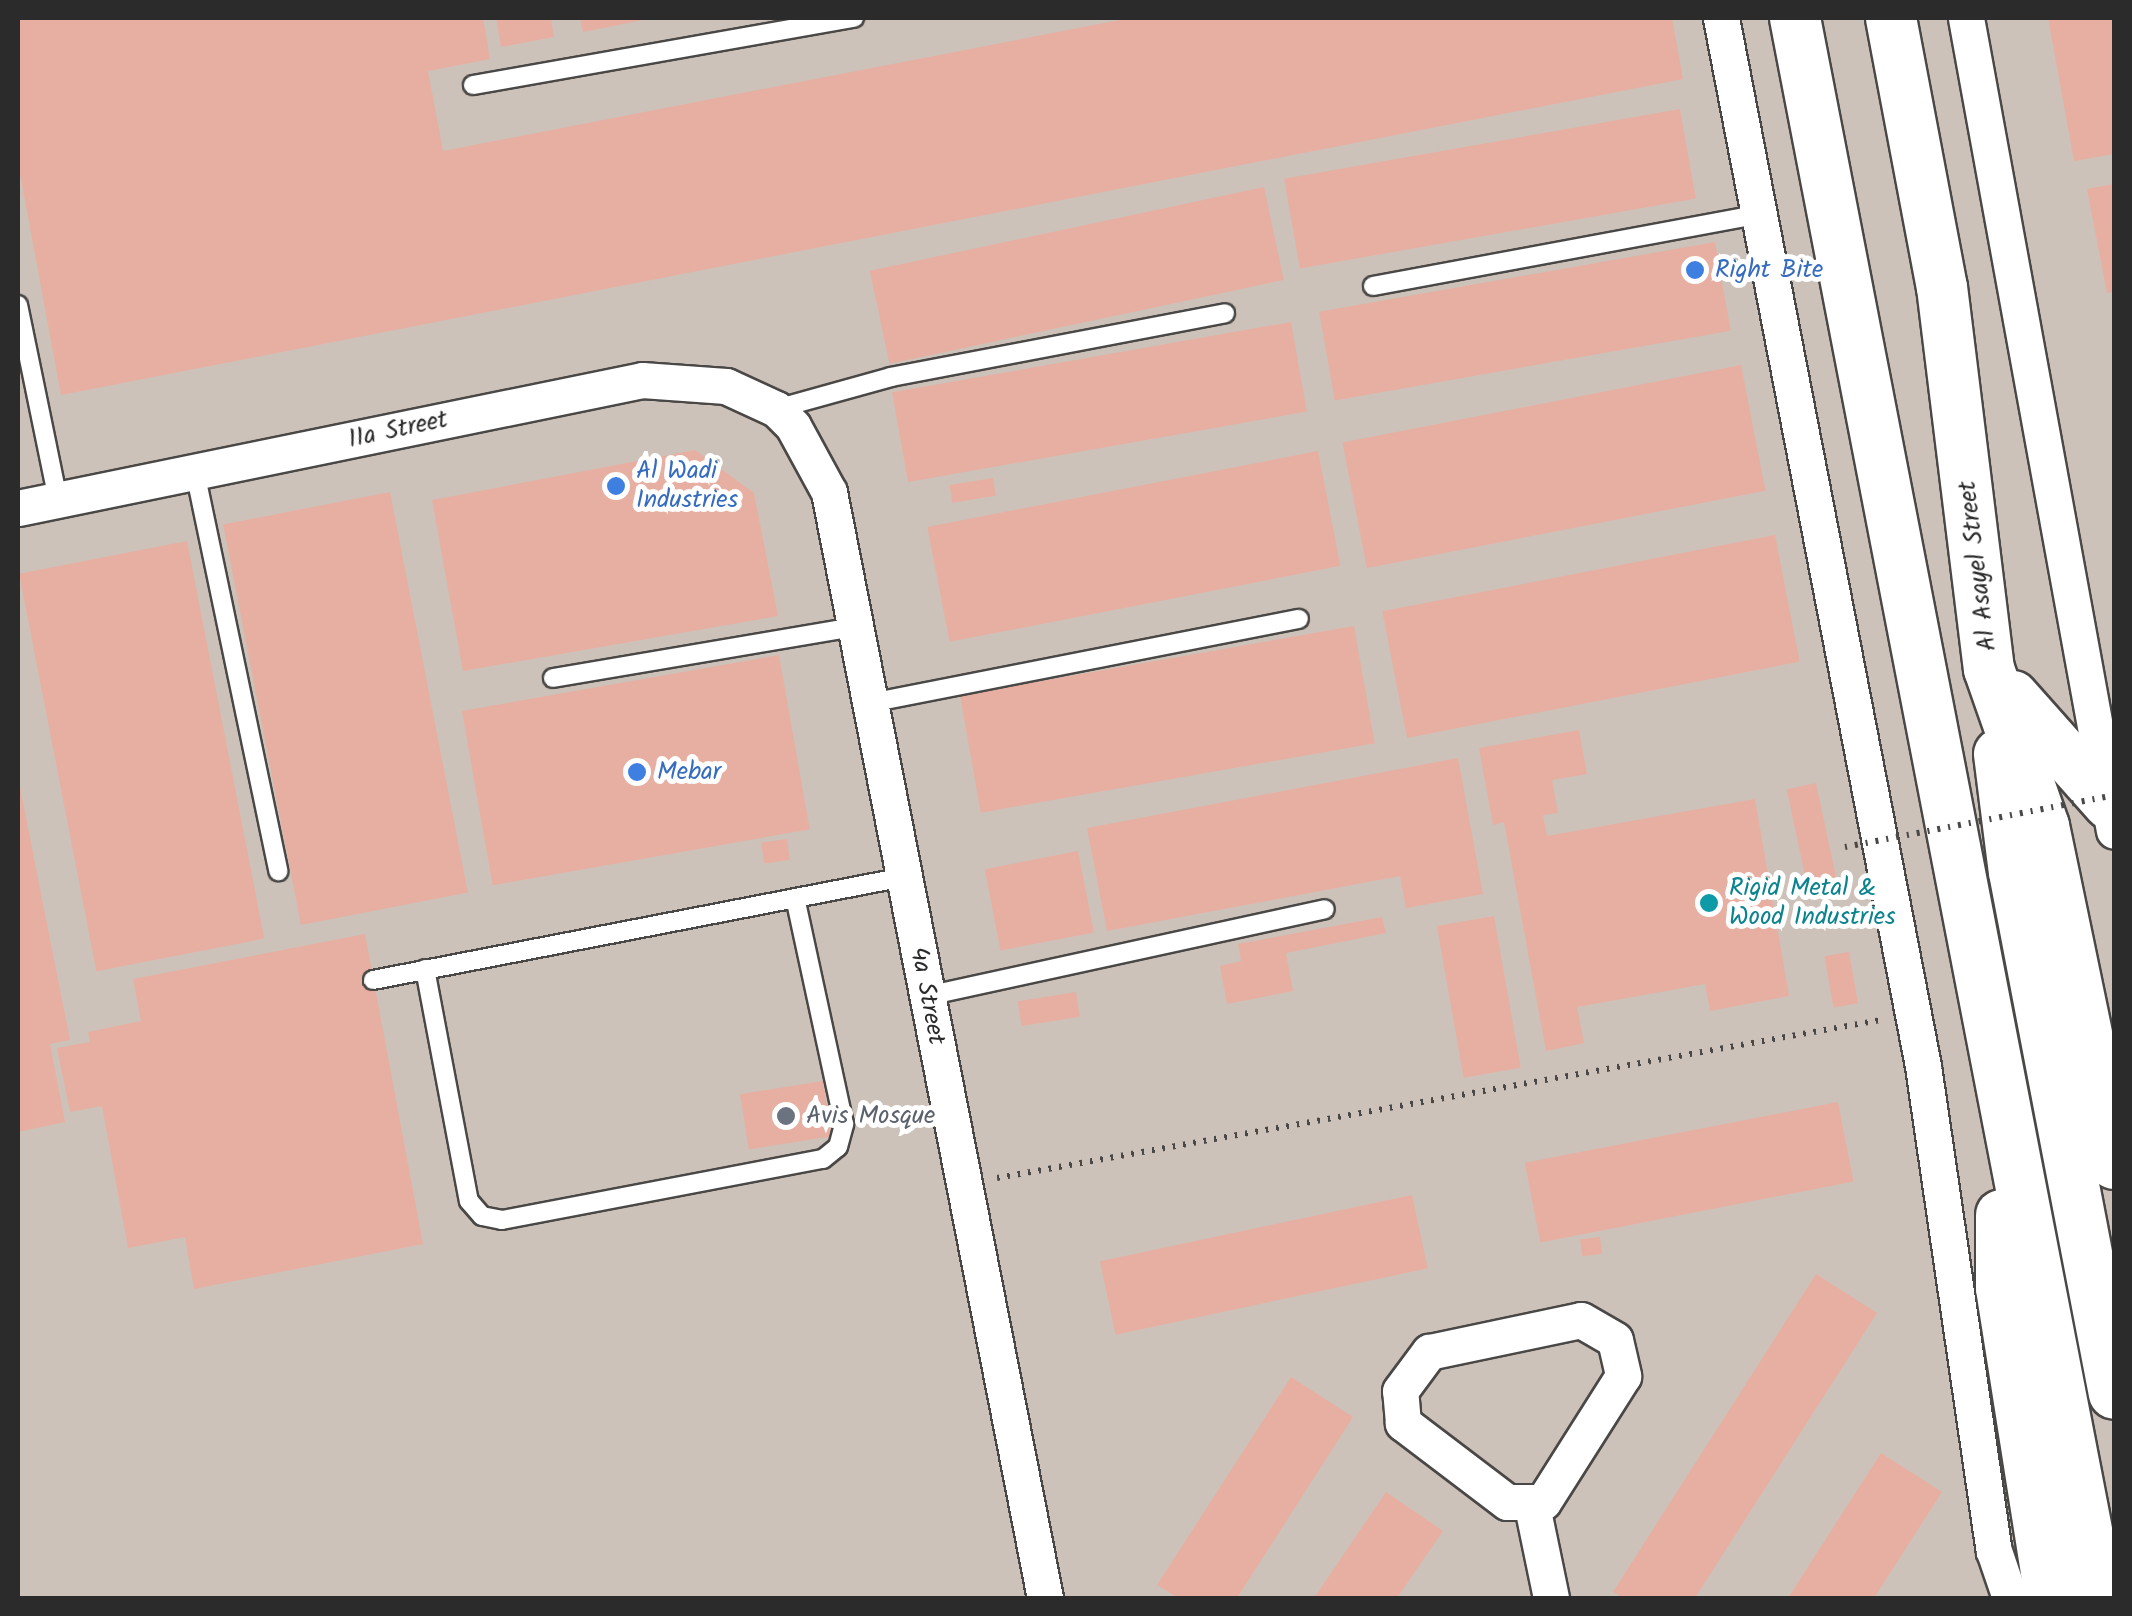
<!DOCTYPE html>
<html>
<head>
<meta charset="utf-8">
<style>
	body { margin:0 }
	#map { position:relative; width:2132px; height:1616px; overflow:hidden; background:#faefe2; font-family:Kalam,sans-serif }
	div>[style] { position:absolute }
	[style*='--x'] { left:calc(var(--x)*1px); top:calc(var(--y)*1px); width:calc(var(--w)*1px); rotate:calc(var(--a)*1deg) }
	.industrial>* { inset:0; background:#cdc2b9; transform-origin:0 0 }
	.building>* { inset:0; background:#e7afa1; transform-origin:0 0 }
	.path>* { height:6px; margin-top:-3px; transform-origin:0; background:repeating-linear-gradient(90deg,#4a4846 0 2.5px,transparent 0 10.5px) }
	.roads { filter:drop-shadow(2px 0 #4a4846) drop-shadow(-2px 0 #4a4846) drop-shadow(0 2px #4a4846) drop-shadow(0 -2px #4a4846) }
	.lane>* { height:18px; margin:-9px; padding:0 9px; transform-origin:9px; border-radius:9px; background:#fff }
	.street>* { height:35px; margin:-17.5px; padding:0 17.5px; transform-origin:17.5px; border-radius:17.5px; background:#fff }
	.secondary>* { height:50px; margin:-25px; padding:0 25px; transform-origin:25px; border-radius:25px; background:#fff }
	.path-bridge>* { height:6px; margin-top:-3px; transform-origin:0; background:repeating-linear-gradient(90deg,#4a4846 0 2.5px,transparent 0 10.5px) }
	.dots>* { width:28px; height:28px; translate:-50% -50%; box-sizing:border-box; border:5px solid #fff; border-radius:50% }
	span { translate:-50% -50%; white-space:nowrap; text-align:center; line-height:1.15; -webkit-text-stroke:10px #fff; paint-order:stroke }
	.shop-label { font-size:25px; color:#366cbe }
	.left { translate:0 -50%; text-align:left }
	.street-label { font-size:25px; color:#2b2b2b }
	.culture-label { font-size:25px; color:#0d838f }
	.worship-label { font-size:25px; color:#5b616d }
	.frame { position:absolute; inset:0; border:20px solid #2b2b2b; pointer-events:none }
</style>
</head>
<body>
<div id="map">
	<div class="industrial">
		<i style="left:18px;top:18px;width:2096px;height:1580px"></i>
	</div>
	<div class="building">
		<i style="clip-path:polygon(18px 18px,483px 18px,490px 59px,428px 71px,443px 151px,1130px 18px,1672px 18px,1683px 79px,61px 395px,18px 163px)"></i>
		<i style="clip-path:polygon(496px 18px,551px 18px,554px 37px,501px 47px)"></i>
		<i style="clip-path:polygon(580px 18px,648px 18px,648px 19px,583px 32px)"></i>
		<i style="clip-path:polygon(2048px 18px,2114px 18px,2114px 154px,2074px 161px)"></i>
		<i style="left:1680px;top:109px;width:91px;height:402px;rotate:80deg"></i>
		<i style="clip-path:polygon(2114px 184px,2114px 292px,2107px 293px,2087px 189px)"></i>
		<i style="left:1264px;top:187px;width:95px;height:403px;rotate:78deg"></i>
		<i style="left:1715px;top:242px;width:90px;height:402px;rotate:80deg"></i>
		<i style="left:1291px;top:322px;width:91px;height:405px;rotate:80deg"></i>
		<i style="left:1741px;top:365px;width:128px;height:406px;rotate:79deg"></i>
		<i style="clip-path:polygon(695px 450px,754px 493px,778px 616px,463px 671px,432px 500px)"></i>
		<i style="left:1318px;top:451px;width:117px;height:398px;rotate:79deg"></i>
		<i style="left:993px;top:478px;width:18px;height:44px;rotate:81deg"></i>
		<i style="left:390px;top:492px;width:408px;height:170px;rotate:79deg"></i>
		<i style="left:1775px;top:535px;width:129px;height:400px;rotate:79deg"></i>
		<i style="left:187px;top:541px;width:405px;height:171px;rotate:79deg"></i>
		<i style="left:1354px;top:626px;width:119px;height:400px;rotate:80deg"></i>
		<i style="left:779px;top:655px;width:177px;height:322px;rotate:80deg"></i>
		<i style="clip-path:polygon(1579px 730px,1587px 774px,1552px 780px,1558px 813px,1543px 815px,1547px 836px,1755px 799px,1789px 996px,1710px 1011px,1705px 984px,1577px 1007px,1584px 1043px,1546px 1051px,1504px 822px,1493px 825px,1479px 748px)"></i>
		<i style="clip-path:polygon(1458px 758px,1483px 894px,1406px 908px,1400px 876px,1107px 931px,1087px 828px)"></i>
		<i style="clip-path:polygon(18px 777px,70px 1040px,50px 1044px,65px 1122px,18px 1132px)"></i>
		<i style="left:1816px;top:783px;width:102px;height:30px;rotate:78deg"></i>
		<i style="left:787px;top:839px;width:21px;height:26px;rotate:82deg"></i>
		<i style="left:1078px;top:851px;width:83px;height:95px;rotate:79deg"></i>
		<i style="left:1494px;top:916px;width:154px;height:58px;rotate:80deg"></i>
		<i style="clip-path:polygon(1382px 917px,1386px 933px,1286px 953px,1293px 991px,1227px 1004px,1220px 966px,1241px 961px,1238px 944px)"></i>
		<i style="clip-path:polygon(365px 934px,423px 1244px,194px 1289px,185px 1237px,128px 1248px,102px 1106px,70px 1112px,57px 1048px,90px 1042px,88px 1032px,141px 1021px,133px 979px)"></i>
		<i style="left:1849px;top:952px;width:52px;height:25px;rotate:80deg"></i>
		<i style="left:1076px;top:992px;width:25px;height:59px;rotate:81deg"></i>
		<i style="left:823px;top:1081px;width:56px;height:84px;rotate:81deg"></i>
		<i style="left:1838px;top:1102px;width:81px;height:319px;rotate:79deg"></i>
		<i style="left:1412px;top:1195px;width:75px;height:319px;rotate:78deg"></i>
		<i style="left:1600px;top:1237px;width:17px;height:20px;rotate:83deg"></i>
		<i style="clip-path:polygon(1816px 1274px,1877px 1313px,1695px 1598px,1623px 1598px,1613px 1592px)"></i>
		<i style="clip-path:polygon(1291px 1377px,1353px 1417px,1237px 1598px,1178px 1598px,1157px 1585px)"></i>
		<i style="clip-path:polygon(1881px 1453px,1942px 1492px,1874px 1598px,1788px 1598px)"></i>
		<i style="clip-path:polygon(1386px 1492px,1443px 1531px,1397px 1598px,1314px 1598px)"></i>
	</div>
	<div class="path">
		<i style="--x:997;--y:1178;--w:897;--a:-10.14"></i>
	</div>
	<div class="roads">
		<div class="lane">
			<i style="--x:473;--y:85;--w:387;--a:-10"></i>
			<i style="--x:1373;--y:286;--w:396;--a:-10.5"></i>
			<i style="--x:18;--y:305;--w:199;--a:78.4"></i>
			<i style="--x:776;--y:409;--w:119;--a:-15.5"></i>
			<i style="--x:891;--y:377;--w:340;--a:-10.8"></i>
			<i style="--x:195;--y:472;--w:408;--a:78.2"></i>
			<i style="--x:553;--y:678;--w:306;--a:-9.6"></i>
			<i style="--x:870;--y:703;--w:437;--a:-11.1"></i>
			<i style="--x:425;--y:969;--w:236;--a:79.3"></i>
			<i style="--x:469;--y:1201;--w:20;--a:49"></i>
			<i style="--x:482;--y:1216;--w:20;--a:11"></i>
			<i style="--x:502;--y:1220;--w:327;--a:-10.8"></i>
			<i style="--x:823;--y:1159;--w:19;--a:-39"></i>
			<i style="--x:838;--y:1147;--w:24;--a:-75"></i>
			<i style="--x:844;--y:1124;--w:231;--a:-102.2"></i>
			<i style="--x:373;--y:980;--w:541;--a:-10.98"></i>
			<i style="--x:927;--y:996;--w:407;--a:-12.3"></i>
		</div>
		<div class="street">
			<i style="--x:1721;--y:18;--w:1067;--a:79.09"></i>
			<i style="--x:1923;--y:1066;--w:490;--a:81.7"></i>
			<i style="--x:1994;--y:1551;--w:50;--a:71.2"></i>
			<i style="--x:1966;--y:18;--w:826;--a:79.68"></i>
			<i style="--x:18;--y:508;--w:637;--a:-11.59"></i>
			<i style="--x:642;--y:380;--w:84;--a:4.1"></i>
			<i style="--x:726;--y:386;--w:55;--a:24.7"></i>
			<i style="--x:776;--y:409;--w:24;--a:45"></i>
			<i style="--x:793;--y:426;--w:75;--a:61.4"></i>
			<i style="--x:829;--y:492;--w:1127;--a:78.95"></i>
			<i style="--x:1581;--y:1320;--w:39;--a:30"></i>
			<i style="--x:1615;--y:1340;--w:37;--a:77"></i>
			<i style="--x:1623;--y:1376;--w:149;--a:122.4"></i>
			<i style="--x:1543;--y:1502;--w:36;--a:180"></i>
			<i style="--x:1507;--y:1502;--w:131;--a:-142.8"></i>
			<i style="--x:1403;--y:1423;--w:32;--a:-95"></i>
			<i style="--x:1400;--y:1391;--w:49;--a:-53.4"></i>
			<i style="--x:1429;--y:1352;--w:155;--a:-11.9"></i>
			<i style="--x:1532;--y:1506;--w:94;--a:78.3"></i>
		</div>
		<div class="secondary">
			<i style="--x:1795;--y:18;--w:1609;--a:79.07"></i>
			<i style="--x:1891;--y:18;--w:274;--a:79.3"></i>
			<i style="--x:1942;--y:287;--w:385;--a:83"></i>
			<i style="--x:1989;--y:669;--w:166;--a:70.7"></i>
			<i style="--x:2044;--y:826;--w:345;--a:78.3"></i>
			<i style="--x:2013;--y:696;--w:144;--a:48.4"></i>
			<i style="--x:1999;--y:754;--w:119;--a:82.8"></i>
			<i style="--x:2014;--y:872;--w:531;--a:79.16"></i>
			<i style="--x:2001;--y:1215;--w:73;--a:90"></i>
			<i style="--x:2001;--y:1288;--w:314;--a:81"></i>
		</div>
	</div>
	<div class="path-bridge">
		<i style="--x:1845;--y:847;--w:274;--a:-10.9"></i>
	</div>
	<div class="dots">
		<i style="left:1695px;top:270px;background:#3f7fe0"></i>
		<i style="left:616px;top:486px;background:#3f7fe0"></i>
		<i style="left:637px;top:772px;background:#3f7fe0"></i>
		<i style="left:1709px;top:903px;background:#0f9aa8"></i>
		<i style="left:786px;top:1116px;background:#6b7280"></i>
	</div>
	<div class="shop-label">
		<span class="left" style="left:1715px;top:270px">Right Bite</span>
		<span class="left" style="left:636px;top:486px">Al Wadi<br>Industries</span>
		<span class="left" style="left:657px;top:772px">Mebar</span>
	</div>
	<div class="street-label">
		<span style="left:398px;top:430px;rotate:-12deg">11a Street</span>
		<span style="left:1978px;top:566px;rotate:-97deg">Al Asayel Street</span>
		<span style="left:927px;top:996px;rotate:79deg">4a Street</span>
	</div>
	<div class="culture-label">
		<span class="left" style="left:1729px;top:903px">Rigid Metal &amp;<br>Wood Industries</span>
	</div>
	<div class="worship-label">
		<span class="left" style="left:806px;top:1116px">Avis Mosque</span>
	</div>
	<div class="frame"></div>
</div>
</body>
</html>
